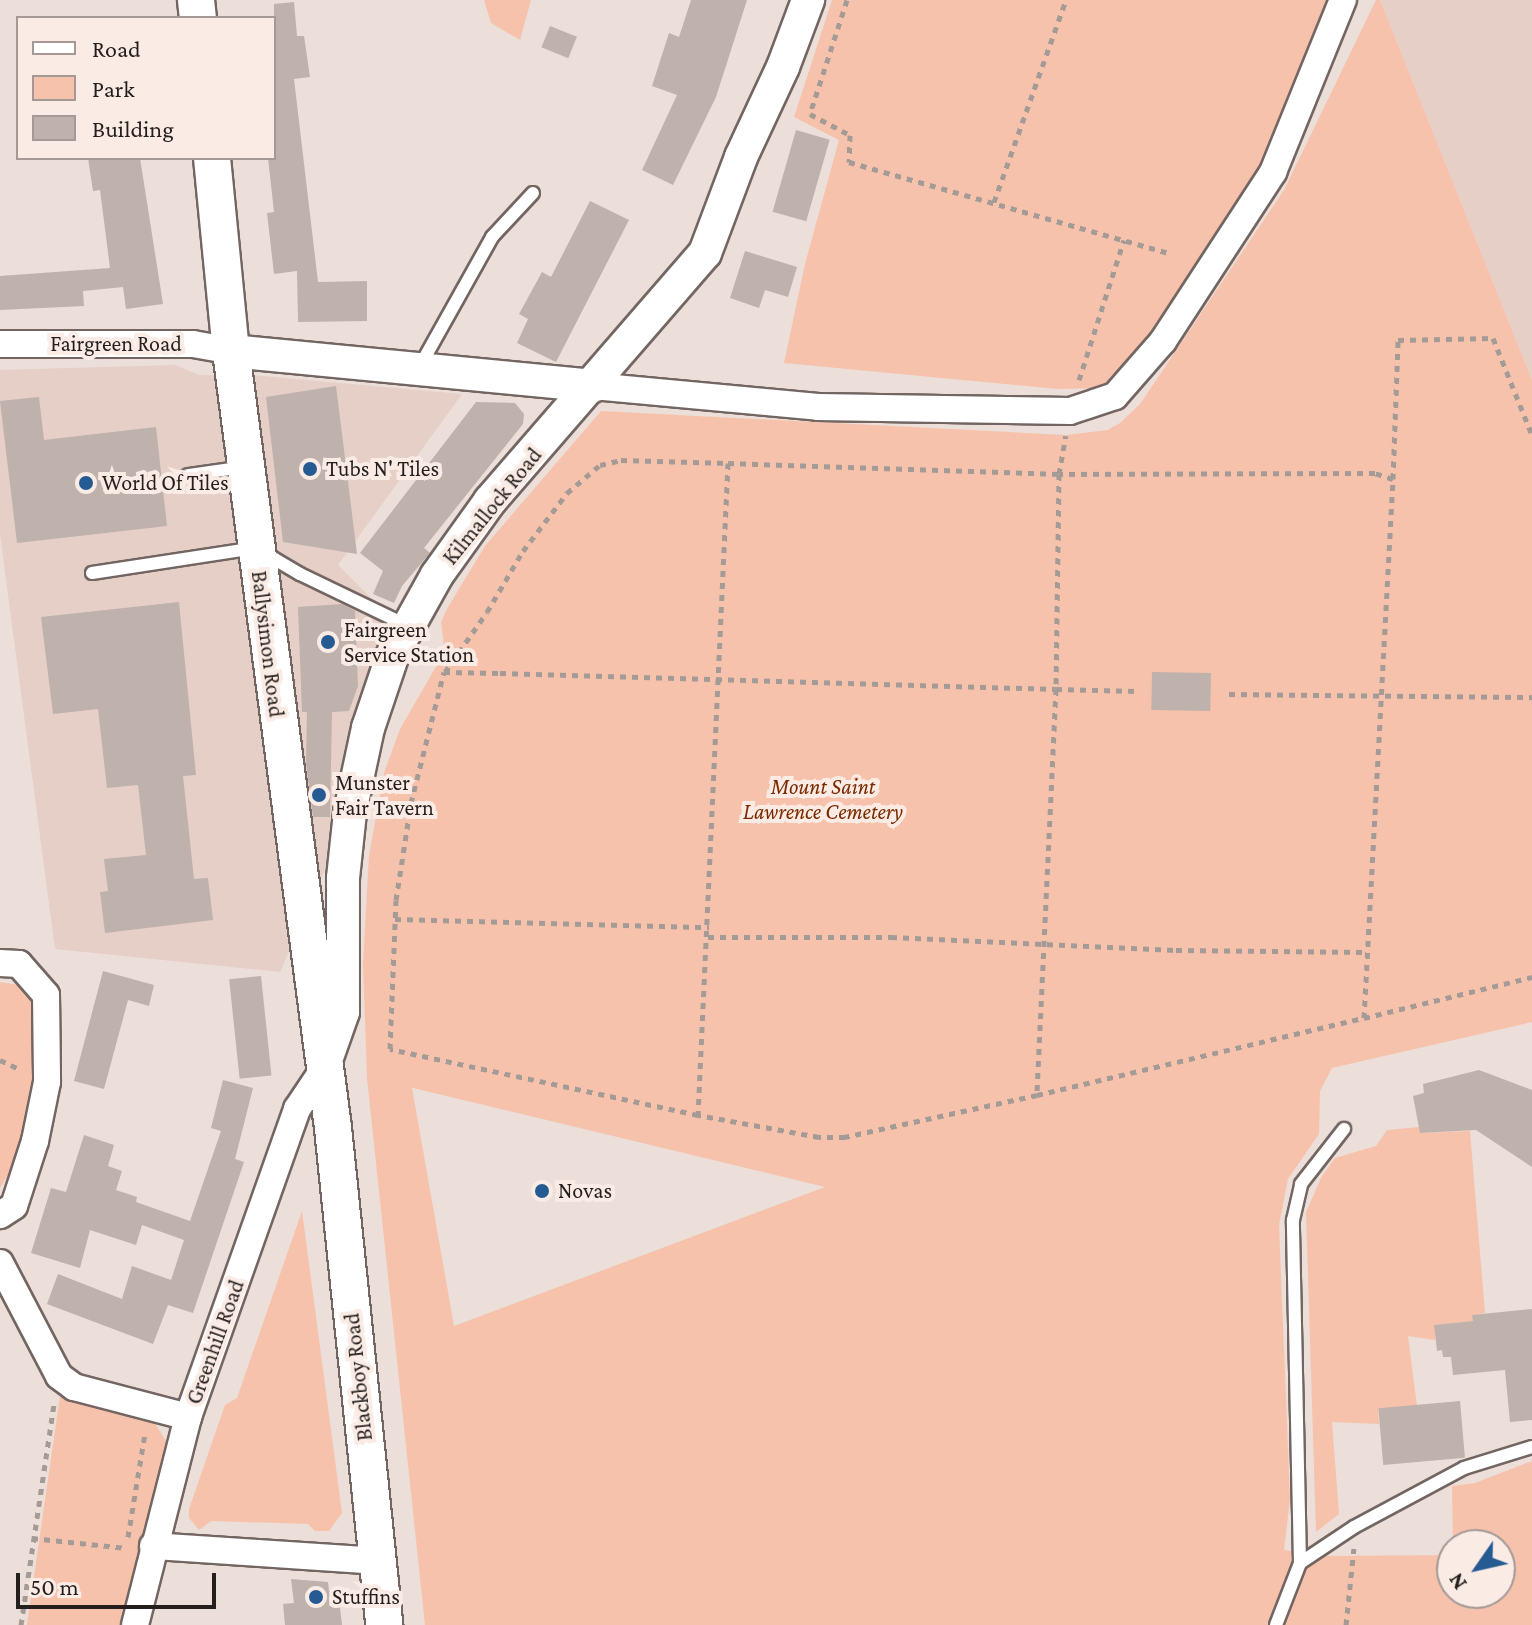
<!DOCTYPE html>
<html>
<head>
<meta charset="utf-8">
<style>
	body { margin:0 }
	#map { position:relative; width:1532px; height:1625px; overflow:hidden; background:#ecded8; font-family:"Crimson Pro",serif }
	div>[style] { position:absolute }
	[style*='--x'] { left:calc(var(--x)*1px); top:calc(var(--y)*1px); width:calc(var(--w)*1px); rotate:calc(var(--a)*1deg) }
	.built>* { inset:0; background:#e5cfc7 }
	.green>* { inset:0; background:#f7c2ac }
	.building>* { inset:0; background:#bfb1ab; transform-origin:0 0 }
	.path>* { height:5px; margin-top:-2.5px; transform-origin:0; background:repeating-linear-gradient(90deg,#a59b96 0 6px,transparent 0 12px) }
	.roads { filter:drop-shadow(2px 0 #736662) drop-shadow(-2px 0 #736662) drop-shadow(0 2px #736662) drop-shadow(0 -2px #736662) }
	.service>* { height:12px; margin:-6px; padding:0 6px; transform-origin:6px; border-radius:6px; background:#fff }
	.minor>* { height:26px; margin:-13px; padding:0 13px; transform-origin:13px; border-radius:13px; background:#fff }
	.tertiary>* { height:32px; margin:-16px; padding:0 16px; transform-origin:16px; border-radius:16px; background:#fff }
	.secondary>* { height:36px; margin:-18px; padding:0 18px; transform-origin:18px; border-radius:18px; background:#fff }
	.dots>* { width:22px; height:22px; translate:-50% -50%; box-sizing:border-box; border:4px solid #faebe5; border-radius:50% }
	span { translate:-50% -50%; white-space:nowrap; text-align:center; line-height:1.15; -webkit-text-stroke:8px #faebe5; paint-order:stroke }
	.street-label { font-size:22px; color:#241f1d }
	.poi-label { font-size:22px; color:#241f1d }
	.left { translate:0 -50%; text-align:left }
	.park-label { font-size:22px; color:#7c2b00; font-style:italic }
	.legend { position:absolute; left:16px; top:16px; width:260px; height:144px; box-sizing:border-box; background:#faebe5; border:2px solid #a49995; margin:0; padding:10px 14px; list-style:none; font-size:24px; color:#241f1d }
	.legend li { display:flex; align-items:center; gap:16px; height:40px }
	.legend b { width:40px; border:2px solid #a49995 }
	.north { position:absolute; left:1436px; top:1529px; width:80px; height:80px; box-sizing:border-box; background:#faebe5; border:2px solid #a49995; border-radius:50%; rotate:236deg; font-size:22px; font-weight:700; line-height:32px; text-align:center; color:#241f1d }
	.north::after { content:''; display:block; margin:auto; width:28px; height:36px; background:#265a93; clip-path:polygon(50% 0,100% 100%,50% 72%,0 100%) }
	.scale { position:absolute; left:16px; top:1573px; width:200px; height:36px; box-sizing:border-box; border:4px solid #241f1d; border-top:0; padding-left:10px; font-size:24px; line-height:28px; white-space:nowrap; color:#241f1d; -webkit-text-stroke:6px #faebe5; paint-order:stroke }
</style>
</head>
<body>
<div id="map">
	<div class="built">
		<i style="clip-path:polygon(1380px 0,1532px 0,1532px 380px)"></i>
		<i style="clip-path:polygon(175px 365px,199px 375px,251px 375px,462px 394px,338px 565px,389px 616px,333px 851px,280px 972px,55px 949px,0 534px,0 370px)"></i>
	</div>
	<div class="green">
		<i style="clip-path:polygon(484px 0,531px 0,520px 40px,491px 23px)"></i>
		<i style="clip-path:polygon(832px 0,1330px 0,1259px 167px,1155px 328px,1101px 388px,1058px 389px,784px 363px,805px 264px,839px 140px,794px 117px)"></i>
		<i style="clip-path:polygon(evenodd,1376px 0,1380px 0,1532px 380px,1532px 1022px,1332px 1068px,1320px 1091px,1319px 1134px,1288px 1179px,1279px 1225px,1290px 1499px,1284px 1550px,1329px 1556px,1452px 1555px,1452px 1593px,1500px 1593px,1500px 1545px,1453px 1545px,1452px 1486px,1475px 1483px,1532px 1461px,1532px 1625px,425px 1625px,367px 1078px,363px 964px,369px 855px,384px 773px,400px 729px,441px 658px,444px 646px,441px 622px,448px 607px,485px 546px,601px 411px,1066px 435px,1108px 430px,1120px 423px,1140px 404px,1284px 190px,1376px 0,412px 1088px,413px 1088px,825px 1187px,454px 1326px,412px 1088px)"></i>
		<i style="clip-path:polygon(0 982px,19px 985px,31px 1000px,38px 1019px,39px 1044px,21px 1153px,0 1188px)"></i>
		<i style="clip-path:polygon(1419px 1127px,1421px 1133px,1470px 1131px,1485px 1313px,1473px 1315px,1473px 1321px,1435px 1325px,1435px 1340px,1408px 1336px,1417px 1406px,1378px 1409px,1379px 1424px,1332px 1422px,1339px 1514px,1316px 1532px,1306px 1212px,1322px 1176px,1335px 1158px,1376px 1146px,1387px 1130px)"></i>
		<i style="clip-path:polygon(302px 1211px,342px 1513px,329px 1531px,315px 1531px,308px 1524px,211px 1521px,199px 1530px,189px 1518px,189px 1509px,225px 1405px,237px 1398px)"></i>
		<i style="clip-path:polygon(60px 1396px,149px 1414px,169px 1446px,121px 1625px,27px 1625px)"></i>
	</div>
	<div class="building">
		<i style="clip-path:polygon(691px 0,747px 0,716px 97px,673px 185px,642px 170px,677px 95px,652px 86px,669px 33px,679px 37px)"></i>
		<i style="clip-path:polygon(294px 2px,297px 36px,304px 36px,310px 77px,294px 79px,318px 282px,367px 281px,367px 321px,298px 322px,297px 271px,274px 274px,267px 213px,274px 212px,268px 158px,274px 158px,274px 4px)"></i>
		<i style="left:550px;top:26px;width:29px;height:23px;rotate:22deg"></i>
		<i style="left:796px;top:130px;width:35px;height:85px;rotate:16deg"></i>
		<i style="clip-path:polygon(88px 158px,140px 158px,163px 304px,126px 309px,123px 287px,83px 291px,84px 306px,0 310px,0 276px,110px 268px,100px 190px,93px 191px)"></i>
		<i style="clip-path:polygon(590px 201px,629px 220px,556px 362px,517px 343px,528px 319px,519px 314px,542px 272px,551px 277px)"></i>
		<i style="clip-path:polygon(745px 251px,797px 267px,788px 297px,765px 290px,759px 308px,730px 298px)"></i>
		<i style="clip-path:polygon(336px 386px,357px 554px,283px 542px,266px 397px)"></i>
		<i style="clip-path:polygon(39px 397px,44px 440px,156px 427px,167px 526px,17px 543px,0 401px)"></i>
		<i style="clip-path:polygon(476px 402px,515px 403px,524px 414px,523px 424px,424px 548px,430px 553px,402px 586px,394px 603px,373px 594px,383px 571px,360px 553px)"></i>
		<i style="clip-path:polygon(179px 602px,196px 775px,183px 776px,194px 879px,208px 878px,213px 920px,105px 933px,100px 892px,108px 891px,104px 859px,146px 855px,138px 785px,107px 788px,98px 709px,53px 714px,41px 617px)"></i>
		<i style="clip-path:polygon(342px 604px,355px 611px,358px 686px,349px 711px,332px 712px,330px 817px,313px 817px,306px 763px,307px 712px,302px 712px,298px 607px)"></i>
		<i style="left:1152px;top:672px;width:59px;height:38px;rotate:1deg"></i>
		<i style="clip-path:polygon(103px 971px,154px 985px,149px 1006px,128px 1000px,104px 1089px,74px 1081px)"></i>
		<i style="left:261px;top:976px;width:100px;height:32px;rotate:84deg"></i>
		<i style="clip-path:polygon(1479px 1070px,1532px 1090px,1532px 1167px,1476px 1130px,1420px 1133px,1413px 1096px,1424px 1093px,1423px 1084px)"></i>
		<i style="clip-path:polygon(223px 1080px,253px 1088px,235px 1159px,244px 1162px,193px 1313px,168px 1305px,153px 1344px,47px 1304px,58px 1274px,122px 1299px,132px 1266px,171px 1280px,184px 1240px,142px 1225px,136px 1245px,90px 1230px,80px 1268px,31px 1253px,51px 1188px,66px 1192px,84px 1135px,114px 1145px,108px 1166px,122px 1171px,116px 1190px,137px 1197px,136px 1202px,190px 1221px,221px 1131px,211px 1128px)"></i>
		<i style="clip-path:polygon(1532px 1309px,1532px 1420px,1510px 1422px,1505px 1370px,1453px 1375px,1451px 1357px,1443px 1357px,1442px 1350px,1437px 1351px,1434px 1325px,1473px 1321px,1472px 1315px)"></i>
		<i style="left:1460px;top:1401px;width:57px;height:82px;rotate:85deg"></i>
		<i style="clip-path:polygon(291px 1579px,328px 1582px,329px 1591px,338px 1590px,342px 1625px,285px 1625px,283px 1604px,294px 1603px)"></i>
	</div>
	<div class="path">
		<i style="--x:847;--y:0;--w:120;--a:108"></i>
		<i style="--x:810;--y:114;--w:45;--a:27.7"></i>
		<i style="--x:850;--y:135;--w:27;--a:92"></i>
		<i style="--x:849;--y:162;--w:335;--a:15.9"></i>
		<i style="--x:994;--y:202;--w:214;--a:-70.4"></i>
		<i style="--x:1079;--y:380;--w:147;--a:-72.2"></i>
		<i style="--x:728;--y:463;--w:331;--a:1.9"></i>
		<i style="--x:1059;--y:474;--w:39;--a:-80"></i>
		<i style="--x:1393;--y:479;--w:139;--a:-87.9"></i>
		<i style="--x:1398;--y:340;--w:95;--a:-1.2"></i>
		<i style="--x:1493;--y:338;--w:105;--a:68.1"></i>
		<i style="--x:445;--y:672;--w:73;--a:-55"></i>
		<i style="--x:487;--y:612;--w:71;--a:-59.5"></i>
		<i style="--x:523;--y:551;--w:73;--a:-52.8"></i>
		<i style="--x:567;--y:493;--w:43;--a:-40.3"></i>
		<i style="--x:600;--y:465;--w:22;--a:-13"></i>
		<i style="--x:621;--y:460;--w:107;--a:1.6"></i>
		<i style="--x:728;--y:463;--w:653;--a:92.63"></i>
		<i style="--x:1229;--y:694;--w:303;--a:0.6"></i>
		<i style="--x:395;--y:919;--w:314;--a:1.5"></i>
		<i style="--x:708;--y:937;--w:183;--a:0"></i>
		<i style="--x:891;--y:937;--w:285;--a:2.6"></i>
		<i style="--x:1176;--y:950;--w:189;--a:0.6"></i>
		<i style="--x:1364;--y:1018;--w:173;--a:-13.7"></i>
		<i style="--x:0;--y:1060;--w:23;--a:25"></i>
		<i style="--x:1037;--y:1095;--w:336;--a:-13.3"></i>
		<i style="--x:1364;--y:1018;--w:540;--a:-86.92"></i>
		<i style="--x:1393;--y:479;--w:19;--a:-162"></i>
		<i style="--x:1375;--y:473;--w:316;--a:179.8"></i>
		<i style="--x:1059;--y:474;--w:215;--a:90.8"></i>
		<i style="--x:1056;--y:689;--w:406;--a:92.7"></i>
		<i style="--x:1037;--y:1095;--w:197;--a:167.7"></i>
		<i style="--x:845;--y:1137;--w:26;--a:180"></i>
		<i style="--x:819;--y:1137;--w:123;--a:-169.7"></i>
		<i style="--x:698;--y:1115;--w:315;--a:-167.9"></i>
		<i style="--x:390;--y:1049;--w:149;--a:-87.7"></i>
		<i style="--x:396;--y:900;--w:98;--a:-81.2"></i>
		<i style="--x:411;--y:803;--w:135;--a:-75.9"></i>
		<i style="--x:444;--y:672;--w:56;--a:1"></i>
		<i style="--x:500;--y:673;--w:556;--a:1.65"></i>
		<i style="--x:1056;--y:689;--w:81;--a:1.4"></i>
		<i style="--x:128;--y:1537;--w:105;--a:-80.7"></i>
		<i style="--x:32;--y:1538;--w:95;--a:6.1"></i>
		<i style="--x:21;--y:1625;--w:222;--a:-81.5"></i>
		<i style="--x:1346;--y:1625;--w:77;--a:-84.1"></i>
	</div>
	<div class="roads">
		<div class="service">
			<i style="--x:420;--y:366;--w:148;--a:-60.8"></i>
			<i style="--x:492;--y:237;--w:60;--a:-47"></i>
			<i style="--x:188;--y:475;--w:57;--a:-8.1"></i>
			<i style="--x:92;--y:573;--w:166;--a:-8.7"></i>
			<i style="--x:256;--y:548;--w:51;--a:30.6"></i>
			<i style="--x:300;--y:574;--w:120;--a:25.7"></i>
			<i style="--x:1300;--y:1563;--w:65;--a:-33.7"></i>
			<i style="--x:1354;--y:1527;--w:125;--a:-28.2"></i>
			<i style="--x:1464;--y:1468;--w:71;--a:-17.2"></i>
			<i style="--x:1276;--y:1625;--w:66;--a:-68.8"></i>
			<i style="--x:1300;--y:1563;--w:343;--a:-91.2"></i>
			<i style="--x:1293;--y:1220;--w:37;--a:-77"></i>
			<i style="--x:1301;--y:1184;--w:70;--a:-52"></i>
		</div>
		<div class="minor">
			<i style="--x:0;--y:344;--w:193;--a:0"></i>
			<i style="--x:193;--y:344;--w:39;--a:10"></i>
			<i style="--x:593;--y:386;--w:226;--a:5.3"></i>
			<i style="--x:818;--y:407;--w:252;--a:0.9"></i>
			<i style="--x:1070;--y:411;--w:47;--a:-18.4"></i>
			<i style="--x:1115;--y:396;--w:73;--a:-48.9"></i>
			<i style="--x:1163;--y:341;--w:202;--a:-56.9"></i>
			<i style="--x:1273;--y:172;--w:186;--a:-67.9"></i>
			<i style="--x:0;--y:963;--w:19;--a:3"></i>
			<i style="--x:19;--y:964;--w:41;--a:48.9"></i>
			<i style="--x:46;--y:995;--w:87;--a:89.3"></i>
			<i style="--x:47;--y:1082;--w:60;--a:101.5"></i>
			<i style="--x:35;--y:1141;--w:68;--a:107.9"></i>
			<i style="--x:14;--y:1206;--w:17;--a:147"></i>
			<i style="--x:0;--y:1263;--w:127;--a:62.4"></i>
			<i style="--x:59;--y:1376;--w:19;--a:36"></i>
			<i style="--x:74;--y:1387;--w:118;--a:14.7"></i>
			<i style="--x:153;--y:1546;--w:225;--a:3.8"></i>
			<i style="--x:135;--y:1625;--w:215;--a:-75.7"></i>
			<i style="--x:188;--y:1417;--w:327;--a:-70.5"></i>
			<i style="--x:297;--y:1109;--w:47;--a:-56.3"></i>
		</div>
		<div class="tertiary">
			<i style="--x:231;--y:351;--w:364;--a:5.5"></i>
			<i style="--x:324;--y:1066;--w:57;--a:-70.6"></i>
			<i style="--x:343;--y:1012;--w:134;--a:-90"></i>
			<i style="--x:343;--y:878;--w:66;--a:-83.9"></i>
			<i style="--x:350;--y:812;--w:86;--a:-77.9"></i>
			<i style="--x:368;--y:728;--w:78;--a:-71.3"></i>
			<i style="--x:393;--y:654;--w:90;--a:-60.9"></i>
			<i style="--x:437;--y:575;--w:91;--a:-54.4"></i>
			<i style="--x:490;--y:501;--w:328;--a:-49.1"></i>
			<i style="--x:705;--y:253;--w:103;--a:-69.4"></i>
			<i style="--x:741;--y:157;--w:99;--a:-65"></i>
			<i style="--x:783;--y:67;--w:72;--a:-69.5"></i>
		</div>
		<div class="secondary">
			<i style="--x:196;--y:0;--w:18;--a:84"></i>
			<i style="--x:212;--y:158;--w:194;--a:84.4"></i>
			<i style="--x:231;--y:351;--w:784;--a:82.52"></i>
			<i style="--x:333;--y:1128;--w:500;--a:84.1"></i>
		</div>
	</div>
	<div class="dots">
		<i style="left:310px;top:469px;background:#265a93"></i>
		<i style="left:86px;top:483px;background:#265a93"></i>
		<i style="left:328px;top:642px;background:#265a93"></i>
		<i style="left:319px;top:795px;background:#265a93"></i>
		<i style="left:542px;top:1191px;background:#265a93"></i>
		<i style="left:316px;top:1597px;background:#265a93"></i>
	</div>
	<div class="street-label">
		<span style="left:116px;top:344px">Fairgreen Road</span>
		<span style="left:492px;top:506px;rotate:-51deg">Kilmallock Road</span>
		<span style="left:268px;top:644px;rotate:83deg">Ballysimon Road</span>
		<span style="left:215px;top:1342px;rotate:-70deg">Greenhill Road</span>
		<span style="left:358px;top:1377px;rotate:-96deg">Blackboy Road</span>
	</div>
	<div class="poi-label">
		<span class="left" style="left:326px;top:469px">Tubs N' Tiles</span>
		<span class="left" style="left:102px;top:483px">World Of Tiles</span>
		<span class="left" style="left:344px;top:642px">Fairgreen<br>Service Station</span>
		<span class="left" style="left:335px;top:795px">Munster<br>Fair Tavern</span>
		<span class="left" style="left:558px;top:1191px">Novas</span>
		<span class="left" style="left:332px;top:1597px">Stuffins</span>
	</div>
	<div class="park-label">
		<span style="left:823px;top:799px">Mount Saint<br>Lawrence Cemetery</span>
	</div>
	<ul class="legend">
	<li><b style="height:10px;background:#fff"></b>Road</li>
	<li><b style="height:22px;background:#f7c2ac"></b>Park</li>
	<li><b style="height:22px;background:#bfb1ab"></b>Building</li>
	</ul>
	<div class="north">N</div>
	<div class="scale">50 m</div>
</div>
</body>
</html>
